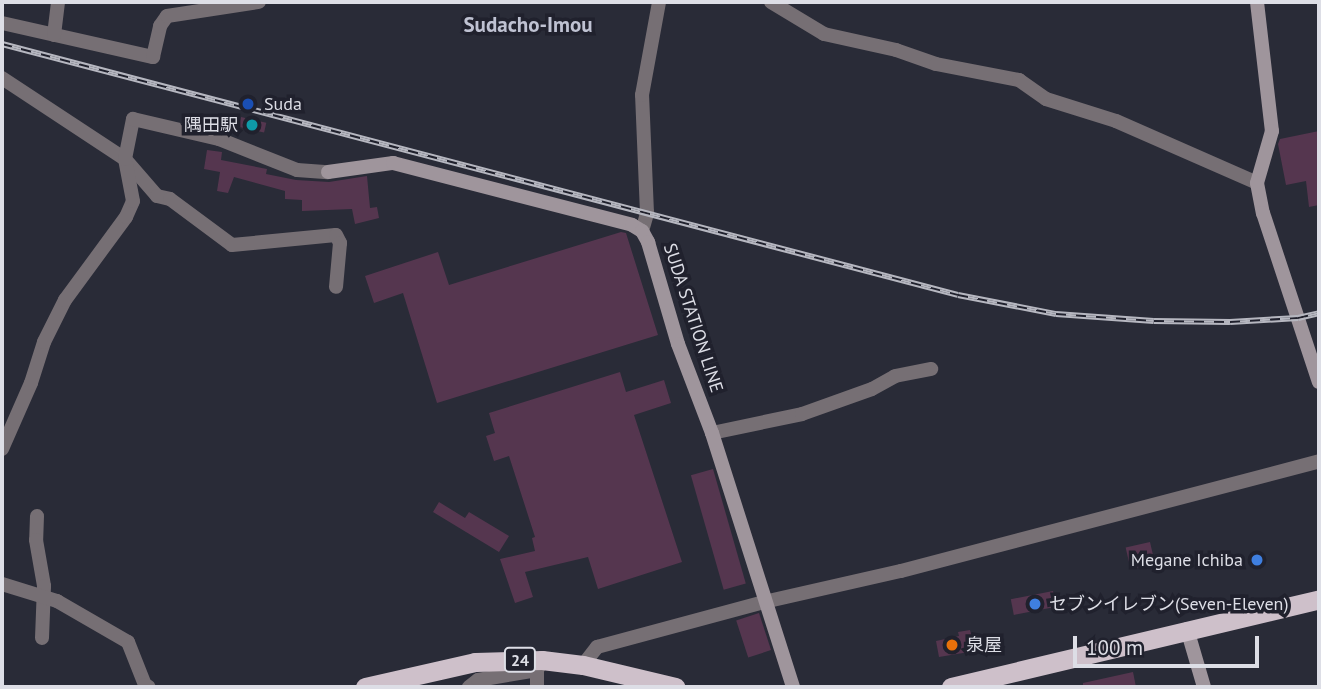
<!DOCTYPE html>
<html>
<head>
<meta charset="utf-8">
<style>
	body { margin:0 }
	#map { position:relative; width:1321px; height:689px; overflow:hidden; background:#292b37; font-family:"PT Sans","Noto Sans JP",sans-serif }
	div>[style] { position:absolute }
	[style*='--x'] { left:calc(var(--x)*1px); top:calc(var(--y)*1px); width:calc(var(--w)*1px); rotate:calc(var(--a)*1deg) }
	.building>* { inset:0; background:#55364f; transform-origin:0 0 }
	.minor>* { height:14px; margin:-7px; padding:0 7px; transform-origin:7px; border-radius:7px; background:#766f74 }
	.secondary>* { height:14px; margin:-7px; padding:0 7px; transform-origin:7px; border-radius:7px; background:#9f959c }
	.trunk>* { height:19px; margin:-9.5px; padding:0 9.5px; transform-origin:9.5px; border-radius:9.5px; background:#cec0ca }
	.rail>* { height:6px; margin-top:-3px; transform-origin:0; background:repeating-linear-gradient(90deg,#20212d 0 10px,#b6b7c0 0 20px); box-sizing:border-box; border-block:2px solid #b6b7c0 }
	.dots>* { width:19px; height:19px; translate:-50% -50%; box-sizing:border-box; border:4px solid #20212d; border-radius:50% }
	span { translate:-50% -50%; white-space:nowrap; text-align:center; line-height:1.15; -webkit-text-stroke:7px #20212d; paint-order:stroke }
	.shield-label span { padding:2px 5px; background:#20212d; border:2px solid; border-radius:5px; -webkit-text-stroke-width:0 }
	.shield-label { font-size:16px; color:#dddee6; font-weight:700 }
	.poi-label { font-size:18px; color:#dddee6 }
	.left { translate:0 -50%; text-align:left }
	.right { translate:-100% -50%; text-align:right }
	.street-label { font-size:18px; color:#dddee6 }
	.quarter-label { font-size:21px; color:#bfc2d2; font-weight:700 }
	.frame { position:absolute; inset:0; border:4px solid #dddee6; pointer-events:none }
	.scale { position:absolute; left:1073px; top:636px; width:186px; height:32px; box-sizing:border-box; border:4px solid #dddee6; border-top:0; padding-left:9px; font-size:21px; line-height:24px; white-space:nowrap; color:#dddee6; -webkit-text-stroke:5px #20212d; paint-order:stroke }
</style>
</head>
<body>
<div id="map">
	<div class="building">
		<i style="left:241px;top:117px;width:26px;height:10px;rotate:13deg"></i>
		<i style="clip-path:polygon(1319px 131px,1319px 205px,1309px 207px,1306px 181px,1286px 185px,1278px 144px,1280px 139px)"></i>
		<i style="clip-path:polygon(207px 150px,222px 152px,221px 160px,267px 169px,266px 174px,296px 180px,329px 182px,367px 176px,370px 208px,377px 207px,379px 218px,355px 224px,352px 209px,302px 211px,302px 200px,285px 199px,285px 191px,234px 177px,228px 193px,217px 191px,220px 172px,204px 169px)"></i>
		<i style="clip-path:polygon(621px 232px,626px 233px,658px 335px,437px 403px,403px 293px,374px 303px,365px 276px,438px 252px,449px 285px)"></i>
		<i style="clip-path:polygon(620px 372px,626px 392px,664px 380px,671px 403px,634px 415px,682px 562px,598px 589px,588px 557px,525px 572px,533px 597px,515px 603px,500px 559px,535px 551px,532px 538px,535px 537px,509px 456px,494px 461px,486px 436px,495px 433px,489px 413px)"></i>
		<i style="left:713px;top:469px;width:119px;height:23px;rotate:74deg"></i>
		<i style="clip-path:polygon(439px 502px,465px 518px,469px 512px,509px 536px,499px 552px,433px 512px)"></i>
		<i style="left:1150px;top:542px;width:22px;height:25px;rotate:77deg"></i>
		<i style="left:1053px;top:591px;width:16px;height:43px;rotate:79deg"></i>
		<i style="left:759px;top:613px;width:39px;height:24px;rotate:72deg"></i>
		<i style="clip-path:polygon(970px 630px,975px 651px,939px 657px,936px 641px,959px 636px,958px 632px)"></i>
		<i style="clip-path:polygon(1133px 672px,1136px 687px,1083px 687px,1083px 683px)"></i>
	</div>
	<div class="minor">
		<i style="--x:771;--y:2;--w:62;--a:31.1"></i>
		<i style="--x:824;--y:34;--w:74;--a:12.5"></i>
		<i style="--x:896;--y:50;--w:42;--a:19.3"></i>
		<i style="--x:936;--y:64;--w:85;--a:10.9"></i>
		<i style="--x:1019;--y:80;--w:33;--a:35"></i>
		<i style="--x:1046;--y:99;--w:73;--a:17.4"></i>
		<i style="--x:1116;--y:121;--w:154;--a:23.7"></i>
		<i style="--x:2;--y:23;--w:155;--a:12.7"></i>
		<i style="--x:153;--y:57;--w:32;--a:-77"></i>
		<i style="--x:160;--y:26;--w:12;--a:-55"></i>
		<i style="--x:167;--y:16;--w:93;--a:-8.7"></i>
		<i style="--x:54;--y:35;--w:33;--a:-83"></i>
		<i style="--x:2;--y:78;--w:147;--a:33.4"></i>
		<i style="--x:125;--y:159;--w:49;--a:49.1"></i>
		<i style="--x:157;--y:196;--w:13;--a:13"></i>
		<i style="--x:170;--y:199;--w:77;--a:36.6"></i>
		<i style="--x:232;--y:245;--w:104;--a:-5.5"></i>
		<i style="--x:336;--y:235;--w:9;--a:63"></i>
		<i style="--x:340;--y:243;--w:44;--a:95.2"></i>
		<i style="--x:642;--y:231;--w:19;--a:-74"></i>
		<i style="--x:647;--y:213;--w:118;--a:-92.4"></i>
		<i style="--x:642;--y:95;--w:95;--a:-79.6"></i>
		<i style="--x:712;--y:433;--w:92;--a:-11.9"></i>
		<i style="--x:802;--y:414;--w:74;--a:-19.7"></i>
		<i style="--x:872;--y:389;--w:26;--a:-29"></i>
		<i style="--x:895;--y:376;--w:37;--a:-11"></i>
		<i style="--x:2;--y:449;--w:72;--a:-66.3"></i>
		<i style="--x:31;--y:383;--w:43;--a:-72.4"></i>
		<i style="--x:44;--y:342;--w:47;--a:-63.4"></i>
		<i style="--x:65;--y:300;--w:103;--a:-53.7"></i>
		<i style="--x:126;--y:217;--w:17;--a:-66"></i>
		<i style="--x:133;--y:201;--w:43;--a:-100.8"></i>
		<i style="--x:125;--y:159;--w:41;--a:-78.7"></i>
		<i style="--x:133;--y:119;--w:88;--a:13.1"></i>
		<i style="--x:219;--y:139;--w:84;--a:21.7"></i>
		<i style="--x:297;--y:170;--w:31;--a:4"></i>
		<i style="--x:37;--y:516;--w:24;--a:92"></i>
		<i style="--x:36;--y:540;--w:47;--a:80.1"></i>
		<i style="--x:44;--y:586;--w:52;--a:92.2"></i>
		<i style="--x:2;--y:584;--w:58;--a:17.2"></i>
		<i style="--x:57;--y:601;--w:82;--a:30"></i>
		<i style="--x:128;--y:642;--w:46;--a:68.4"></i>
		<i style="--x:145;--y:685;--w:4;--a:27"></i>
		<i style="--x:583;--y:665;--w:23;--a:-52"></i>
		<i style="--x:597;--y:647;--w:173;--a:-15.1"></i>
		<i style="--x:764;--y:602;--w:140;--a:-12.8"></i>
		<i style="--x:901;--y:571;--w:432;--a:-14.7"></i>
		<i style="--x:469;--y:687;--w:11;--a:-38"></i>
		<i style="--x:478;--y:680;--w:60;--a:-9.6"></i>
		<i style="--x:537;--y:670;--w:11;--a:-63"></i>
		<i style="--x:537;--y:687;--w:17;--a:-90"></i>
	</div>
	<div class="secondary">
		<i style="--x:1257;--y:2;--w:130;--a:83.4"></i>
		<i style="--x:1272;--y:131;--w:54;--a:106.1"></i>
		<i style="--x:1257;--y:183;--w:31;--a:79"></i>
		<i style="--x:1263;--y:213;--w:178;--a:71.7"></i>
		<i style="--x:328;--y:172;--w:66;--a:-7.9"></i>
		<i style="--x:393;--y:163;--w:247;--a:14.5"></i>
		<i style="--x:632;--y:225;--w:12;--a:31"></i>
		<i style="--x:642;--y:231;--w:13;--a:61"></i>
		<i style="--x:648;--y:242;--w:106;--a:73.6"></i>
		<i style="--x:678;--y:344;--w:95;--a:69.1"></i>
		<i style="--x:712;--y:433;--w:267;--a:72.3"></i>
		<i style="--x:1187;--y:629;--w:60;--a:73.7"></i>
	</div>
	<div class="trunk">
		<i style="--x:365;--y:687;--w:113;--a:-12.8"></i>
		<i style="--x:475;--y:662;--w:67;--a:-1.7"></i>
		<i style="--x:542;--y:660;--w:41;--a:7"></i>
		<i style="--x:583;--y:665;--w:95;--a:13.4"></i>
		<i style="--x:951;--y:687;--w:378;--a:-13.4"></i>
	</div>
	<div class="rail">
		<i style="--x:2;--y:44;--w:988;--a:14.71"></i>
		<i style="--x:958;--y:295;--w:100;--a:11"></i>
		<i style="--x:1056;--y:314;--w:98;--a:4.1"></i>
		<i style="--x:1154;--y:321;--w:76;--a:0.8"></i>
		<i style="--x:1230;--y:322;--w:68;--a:-3.4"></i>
		<i style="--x:1298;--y:318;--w:22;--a:-13"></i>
	</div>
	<div class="dots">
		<i style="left:248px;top:104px;background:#1a4fb4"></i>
		<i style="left:252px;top:125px;background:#0f9aa8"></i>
		<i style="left:1257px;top:560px;background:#3f7fe0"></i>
		<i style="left:1035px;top:604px;background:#3f7fe0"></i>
		<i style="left:952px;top:645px;background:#e8710a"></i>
	</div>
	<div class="shield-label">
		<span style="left:520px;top:660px">24</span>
	</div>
	<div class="poi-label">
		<span class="left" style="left:264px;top:104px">Suda</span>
		<span class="right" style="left:238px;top:125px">隅田駅</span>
		<span class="right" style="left:1243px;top:560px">Megane Ichiba</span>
		<span class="left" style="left:1049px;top:604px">セブンイレブン(Seven-Eleven)</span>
		<span class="left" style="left:966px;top:645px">泉屋</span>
	</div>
	<div class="street-label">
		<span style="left:693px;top:318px;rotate:72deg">SUDA STATION LINE</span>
	</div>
	<div class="quarter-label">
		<span style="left:528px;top:25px">Sudacho-Imou</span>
	</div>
	<div class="frame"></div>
	<div class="scale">100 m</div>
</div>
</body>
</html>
